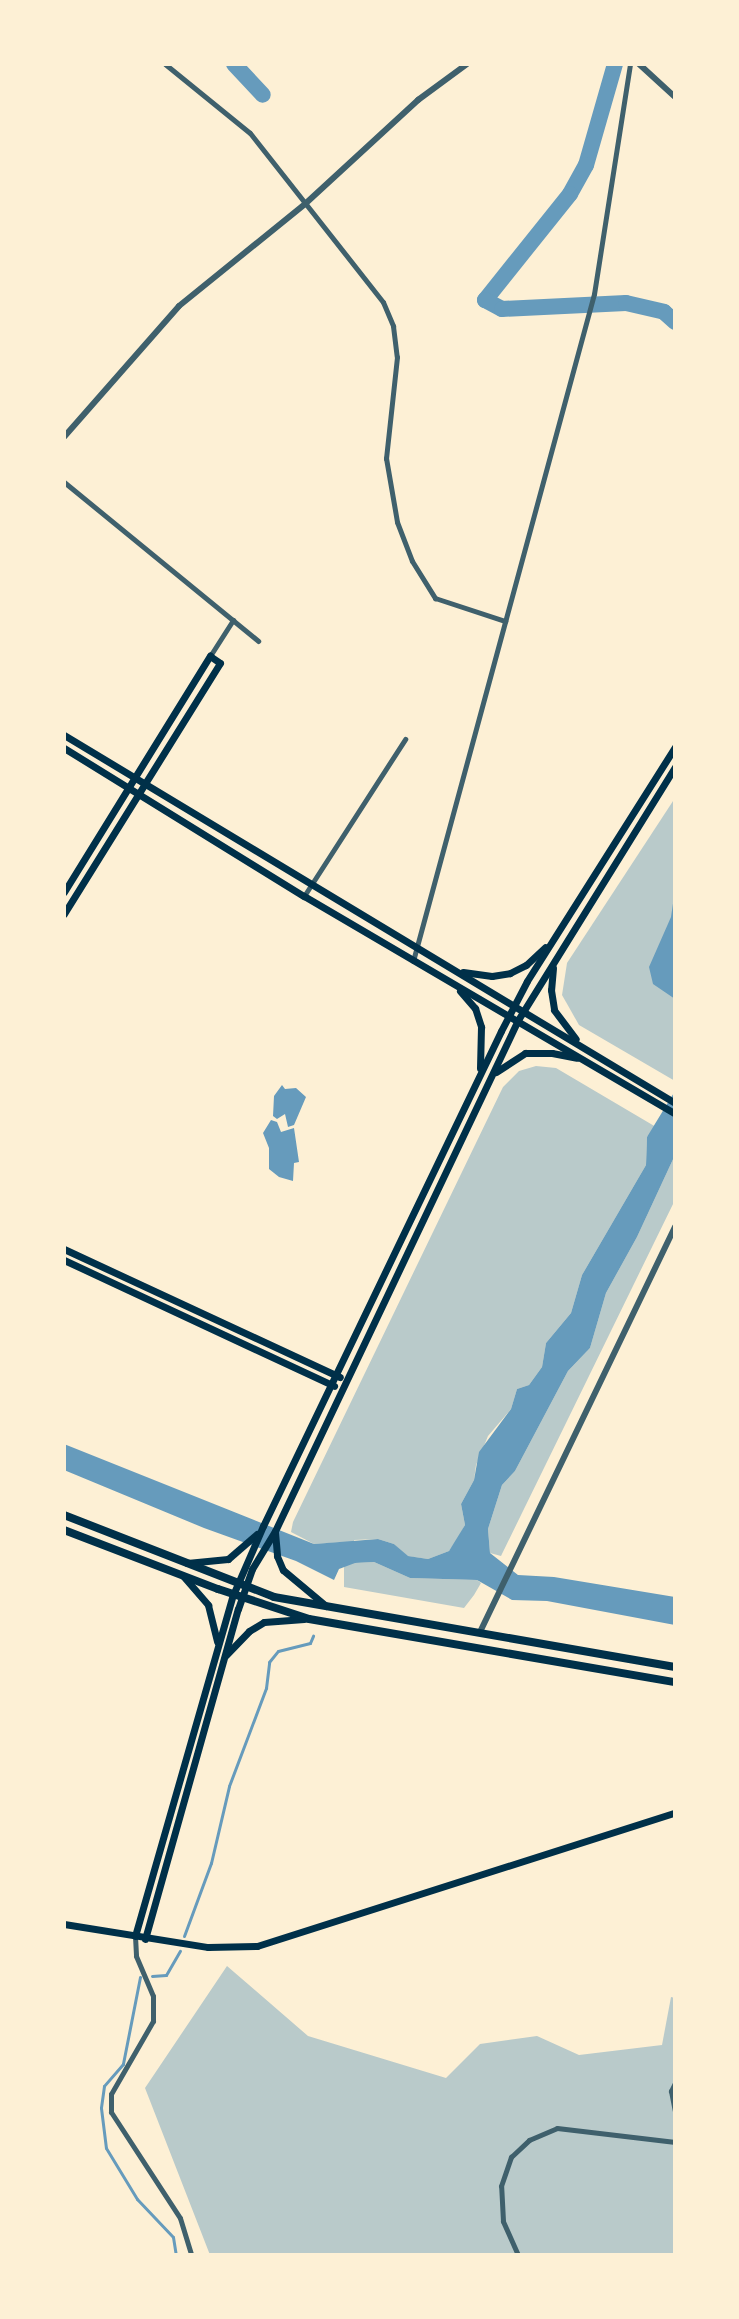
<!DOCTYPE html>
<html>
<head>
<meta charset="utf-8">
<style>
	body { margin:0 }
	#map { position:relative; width:739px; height:2319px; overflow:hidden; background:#fdf0d5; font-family:Helvetica,sans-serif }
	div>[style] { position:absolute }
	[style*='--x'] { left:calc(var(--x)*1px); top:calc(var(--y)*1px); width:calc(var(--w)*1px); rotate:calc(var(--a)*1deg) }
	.green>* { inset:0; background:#b9caca }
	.water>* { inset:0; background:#669bbc }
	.stream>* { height:3px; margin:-1.5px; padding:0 1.5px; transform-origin:1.5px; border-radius:1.5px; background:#669bbc }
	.river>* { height:16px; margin:-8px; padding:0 8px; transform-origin:8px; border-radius:8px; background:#669bbc }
	.minor>* { height:5px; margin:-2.5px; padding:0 2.5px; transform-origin:2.5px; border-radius:2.5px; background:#3f606c }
	.tertiary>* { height:6px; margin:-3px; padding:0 3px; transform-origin:3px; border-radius:3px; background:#3f606c }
	.secondary>* { height:7px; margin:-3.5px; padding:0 3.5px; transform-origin:3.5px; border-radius:3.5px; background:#003049 }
	.primary>* { height:8px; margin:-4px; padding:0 4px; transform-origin:4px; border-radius:4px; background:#003049 }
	span { translate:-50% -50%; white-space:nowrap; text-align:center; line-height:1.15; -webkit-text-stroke:6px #fdf0d5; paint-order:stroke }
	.frame { position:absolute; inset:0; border:66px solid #fdf0d5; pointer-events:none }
</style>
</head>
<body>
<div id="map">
	<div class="green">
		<i style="clip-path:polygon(675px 798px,675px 1081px,579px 1025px,562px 995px,567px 963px)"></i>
		<i style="clip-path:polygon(536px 1066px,556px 1068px,656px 1127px,647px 1137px,646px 1165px,582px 1275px,571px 1313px,546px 1343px,542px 1367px,529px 1385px,517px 1389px,511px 1409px,488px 1436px,476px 1465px,474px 1480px,461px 1504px,465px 1525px,457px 1540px,449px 1551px,428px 1559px,407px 1556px,394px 1544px,378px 1539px,354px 1540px,355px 1563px,374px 1562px,410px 1578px,477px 1580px,481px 1583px,474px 1595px,464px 1608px,344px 1587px,344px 1542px,314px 1544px,291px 1532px,293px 1522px,503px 1087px,519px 1071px)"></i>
		<i style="clip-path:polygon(675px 1155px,675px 1200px,501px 1556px,490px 1553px,488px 1529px,502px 1485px,515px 1471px,568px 1371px,590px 1348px,606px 1293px,637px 1237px)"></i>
		<i style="clip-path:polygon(227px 1966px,308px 2036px,446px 2078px,480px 2044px,537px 2036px,579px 2055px,662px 2045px,671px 1997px,675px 1998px,675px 2255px,210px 2255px,145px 2088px)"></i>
	</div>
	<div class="water">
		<i style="clip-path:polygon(675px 890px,675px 999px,653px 984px,649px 967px,671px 917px)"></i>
		<i style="clip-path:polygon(282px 1085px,285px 1089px,296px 1088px,306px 1097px,294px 1125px,288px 1127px,285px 1114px,277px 1119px,273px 1116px,274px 1096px)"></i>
		<i style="clip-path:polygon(675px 1091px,675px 1155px,637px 1237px,606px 1293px,590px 1348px,568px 1371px,515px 1471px,502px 1485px,488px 1529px,490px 1553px,518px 1575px,554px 1577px,675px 1597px,675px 1625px,547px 1601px,512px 1600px,477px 1580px,410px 1578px,374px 1562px,355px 1563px,339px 1569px,334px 1580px,296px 1561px,204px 1528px,64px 1470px,64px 1444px,314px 1544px,378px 1539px,394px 1544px,408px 1556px,428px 1559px,449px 1551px,465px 1525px,461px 1504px,474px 1480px,479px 1452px,511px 1409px,517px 1389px,529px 1385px,542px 1367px,546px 1343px,571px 1313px,582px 1275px,646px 1165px,647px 1137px)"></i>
		<i style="clip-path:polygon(271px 1120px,277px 1122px,281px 1132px,294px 1128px,299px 1162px,294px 1163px,293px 1181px,279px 1177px,269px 1169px,269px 1148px,263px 1133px)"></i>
	</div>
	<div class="stream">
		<i style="--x:184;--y:1936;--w:78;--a:-69.7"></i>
		<i style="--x:211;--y:1863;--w:79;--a:-76.8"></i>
		<i style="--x:229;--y:1786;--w:105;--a:-69.3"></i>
		<i style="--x:266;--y:1688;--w:26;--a:-83"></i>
		<i style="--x:269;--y:1662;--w:14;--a:-51"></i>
		<i style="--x:278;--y:1651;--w:33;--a:-14"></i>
		<i style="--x:310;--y:1643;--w:8;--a:-67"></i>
		<i style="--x:152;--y:1976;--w:14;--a:-4"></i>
		<i style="--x:166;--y:1975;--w:28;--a:-60"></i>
		<i style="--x:140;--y:1977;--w:89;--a:101.1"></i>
		<i style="--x:123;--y:2064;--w:29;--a:131"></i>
		<i style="--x:104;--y:2086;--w:22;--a:98"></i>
		<i style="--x:101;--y:2108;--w:40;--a:82.9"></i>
		<i style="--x:106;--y:2148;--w:60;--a:58.7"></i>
		<i style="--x:137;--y:2199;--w:52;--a:46.5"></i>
		<i style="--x:173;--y:2237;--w:18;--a:81"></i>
	</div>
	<div class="river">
		<i style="--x:234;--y:64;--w:42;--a:46.9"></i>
		<i style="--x:615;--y:64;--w:105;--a:106"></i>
		<i style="--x:586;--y:165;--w:33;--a:119"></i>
		<i style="--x:570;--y:194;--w:136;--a:128.7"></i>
		<i style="--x:485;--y:300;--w:19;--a:28"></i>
		<i style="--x:502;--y:309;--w:124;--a:-2.8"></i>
		<i style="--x:626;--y:303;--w:39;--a:13"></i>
		<i style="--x:664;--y:312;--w:15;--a:42"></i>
	</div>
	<div class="minor">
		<i style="--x:165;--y:64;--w:109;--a:39.1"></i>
		<i style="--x:250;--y:133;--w:215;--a:51.8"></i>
		<i style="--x:383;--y:302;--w:26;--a:67"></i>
		<i style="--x:393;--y:326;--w:31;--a:83"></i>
		<i style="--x:397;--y:357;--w:102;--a:96.2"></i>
		<i style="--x:386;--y:458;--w:65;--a:80.2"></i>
		<i style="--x:397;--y:522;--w:42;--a:69"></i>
		<i style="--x:412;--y:561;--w:44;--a:58.1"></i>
		<i style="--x:435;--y:598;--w:74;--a:18.2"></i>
		<i style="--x:64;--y:482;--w:251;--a:39.3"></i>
		<i style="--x:210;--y:656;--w:43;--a:-57.4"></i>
		<i style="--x:304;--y:896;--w:187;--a:-57.2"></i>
		<i style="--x:413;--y:961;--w:691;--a:-74.82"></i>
		<i style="--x:594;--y:294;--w:233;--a:-81.1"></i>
		<i style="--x:135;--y:1936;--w:20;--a:87"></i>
		<i style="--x:136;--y:1956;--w:43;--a:67"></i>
		<i style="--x:153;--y:1996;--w:25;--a:90"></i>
		<i style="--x:153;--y:2021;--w:84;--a:119.9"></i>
		<i style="--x:111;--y:2094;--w:18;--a:90"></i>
		<i style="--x:111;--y:2112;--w:126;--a:56.9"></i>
		<i style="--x:180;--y:2218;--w:39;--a:73"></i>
		<i style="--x:675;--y:2083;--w:9;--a:117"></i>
		<i style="--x:671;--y:2091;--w:20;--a:79"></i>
		<i style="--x:518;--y:2255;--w:37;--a:-114"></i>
		<i style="--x:503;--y:2221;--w:35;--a:-93"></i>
		<i style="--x:501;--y:2186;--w:31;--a:-71"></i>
		<i style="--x:511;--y:2157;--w:25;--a:-43"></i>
		<i style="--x:529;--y:2140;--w:30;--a:-23"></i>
		<i style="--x:557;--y:2128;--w:119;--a:6.8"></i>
	</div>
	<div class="tertiary">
		<i style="--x:639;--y:64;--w:49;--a:42.5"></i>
		<i style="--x:64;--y:437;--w:174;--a:-48.7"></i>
		<i style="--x:179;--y:306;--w:162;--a:-39"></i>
		<i style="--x:305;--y:204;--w:154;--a:-42.6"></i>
		<i style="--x:418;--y:100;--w:61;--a:-36.3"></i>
		<i style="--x:480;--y:1632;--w:450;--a:-64.3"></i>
	</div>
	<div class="secondary">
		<i style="--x:64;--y:735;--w:713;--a:31.06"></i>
		<i style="--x:64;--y:748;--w:282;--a:31.7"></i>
		<i style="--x:304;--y:896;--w:430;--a:30.4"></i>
		<i style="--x:64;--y:892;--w:278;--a:-58.3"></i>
		<i style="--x:210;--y:656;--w:12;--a:35"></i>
		<i style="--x:220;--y:663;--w:296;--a:121.9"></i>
		<i style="--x:553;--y:968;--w:22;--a:95"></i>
		<i style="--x:551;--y:990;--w:20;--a:81"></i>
		<i style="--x:554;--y:1010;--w:36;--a:53"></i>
		<i style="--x:463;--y:972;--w:29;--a:8"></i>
		<i style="--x:492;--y:976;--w:18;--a:-9"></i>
		<i style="--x:510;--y:973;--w:18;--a:-27"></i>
		<i style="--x:526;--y:965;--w:26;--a:-43"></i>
		<i style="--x:460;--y:991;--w:23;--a:49"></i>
		<i style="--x:475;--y:1008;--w:20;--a:72"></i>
		<i style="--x:481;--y:1027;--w:41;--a:91.4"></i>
		<i style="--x:496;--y:1072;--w:35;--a:-33"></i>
		<i style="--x:525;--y:1053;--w:27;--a:0"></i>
		<i style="--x:552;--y:1053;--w:25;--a:11"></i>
		<i style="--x:64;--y:1249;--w:304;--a:24.9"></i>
		<i style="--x:64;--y:1260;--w:298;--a:25"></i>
		<i style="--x:275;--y:1532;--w:24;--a:85"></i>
		<i style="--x:277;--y:1556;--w:15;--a:67"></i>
		<i style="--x:283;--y:1570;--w:56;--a:39.9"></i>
		<i style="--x:187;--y:1563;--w:41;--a:-5.6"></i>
		<i style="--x:228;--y:1559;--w:38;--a:-41"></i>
		<i style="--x:184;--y:1577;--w:37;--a:49"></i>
		<i style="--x:208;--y:1605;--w:38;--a:76"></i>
		<i style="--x:226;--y:1655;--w:33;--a:-46"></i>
		<i style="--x:249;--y:1631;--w:17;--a:-31"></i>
		<i style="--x:264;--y:1622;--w:40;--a:-4.3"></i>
		<i style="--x:64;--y:1924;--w:146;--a:9.1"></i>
		<i style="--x:208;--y:1947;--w:49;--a:-1.2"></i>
		<i style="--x:257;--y:1946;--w:439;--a:-17.7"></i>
		<i style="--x:135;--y:1936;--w:355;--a:-74"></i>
		<i style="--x:233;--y:1595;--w:75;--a:-66.5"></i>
		<i style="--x:263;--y:1526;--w:549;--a:-64.32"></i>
		<i style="--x:501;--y:1031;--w:56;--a:-62.5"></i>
		<i style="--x:527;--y:981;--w:277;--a:-57.7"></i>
		<i style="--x:145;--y:1939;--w:343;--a:-74.3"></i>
		<i style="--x:238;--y:1609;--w:42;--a:-70.7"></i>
		<i style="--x:252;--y:1569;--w:44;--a:-58.8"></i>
		<i style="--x:275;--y:1531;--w:566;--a:-64.57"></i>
		<i style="--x:518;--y:1020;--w:298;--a:-58.2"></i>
	</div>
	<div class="primary">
		<i style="--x:64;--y:1515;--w:225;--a:21.3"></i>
		<i style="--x:274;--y:1597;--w:407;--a:9.9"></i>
		<i style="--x:64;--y:1530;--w:165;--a:21"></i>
		<i style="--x:218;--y:1589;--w:96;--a:18.2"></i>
		<i style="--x:309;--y:1619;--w:371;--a:9.8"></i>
	</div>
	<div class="frame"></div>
</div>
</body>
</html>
